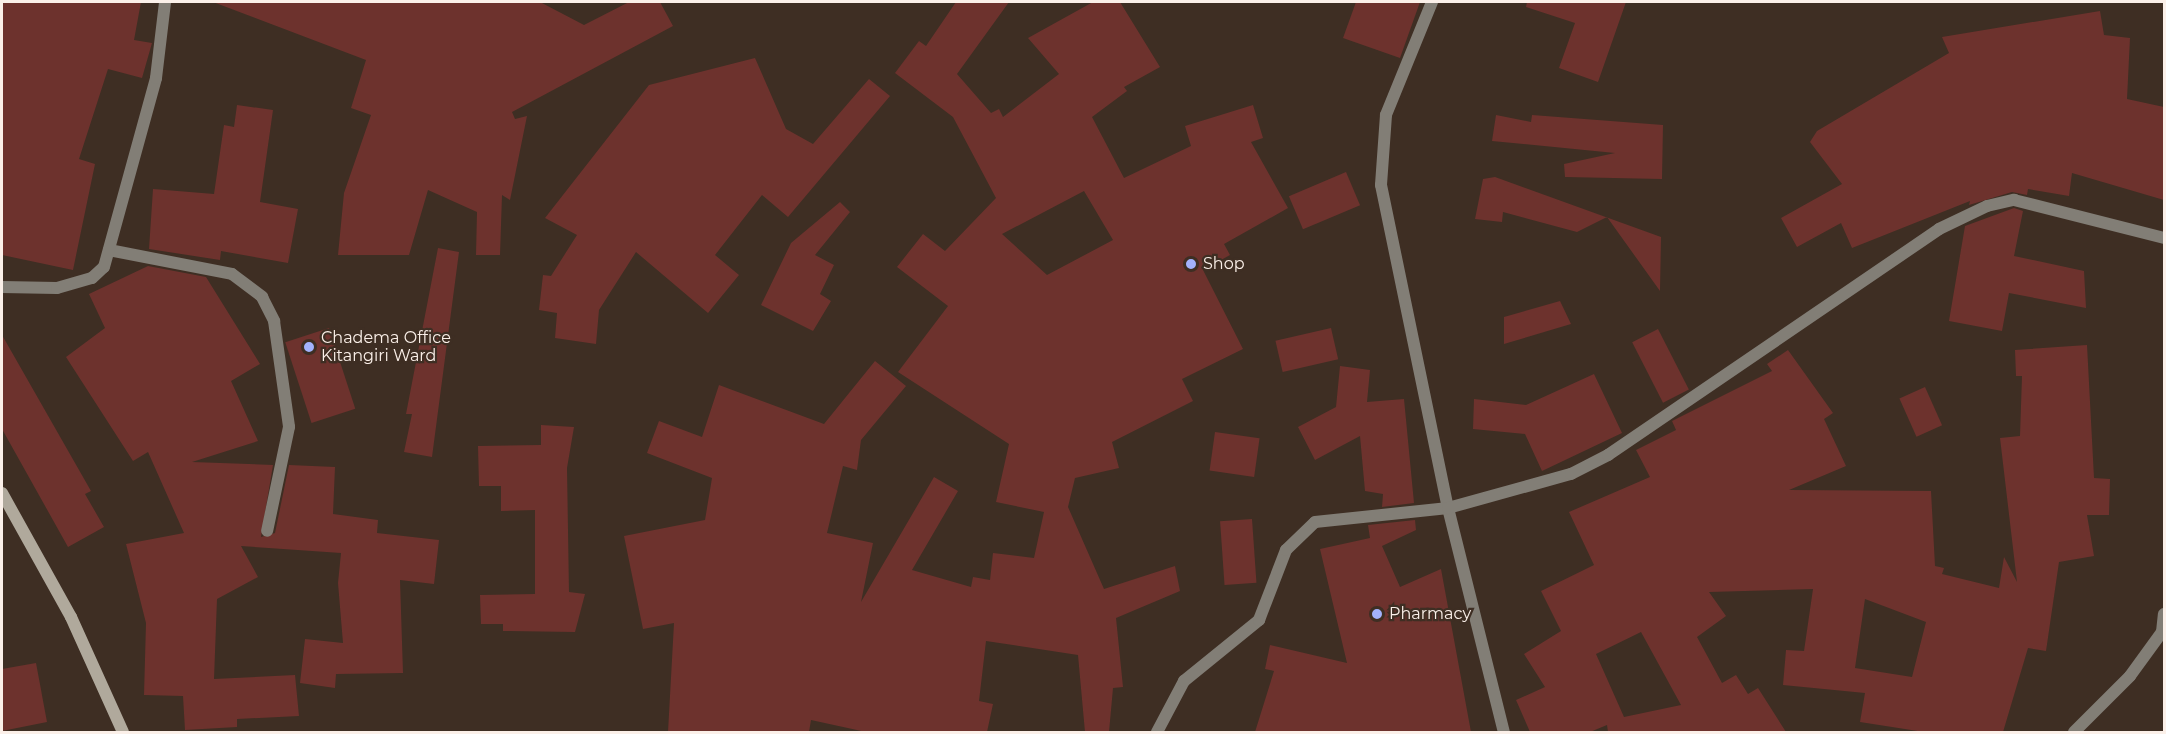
<!DOCTYPE html>
<html>
<head>
<meta charset="utf-8">
<style>
	body { margin:0 }
	#map { position:relative; width:2166px; height:734px; overflow:hidden; background:#3e2e23; font-family:Montserrat,sans-serif }
	div>[style] { position:absolute }
	[style*='--x'] { left:calc(var(--x)*1px); top:calc(var(--y)*1px); width:calc(var(--w)*1px); rotate:calc(var(--a)*1deg) }
	.building>* { inset:0; background:#6d322d; transform-origin:0 0 }
	.street>* { height:12px; margin:-6px; padding:0 6px; transform-origin:6px; border-radius:6px; background:#827e76 }
	.secondary>* { height:12px; margin:-6px; padding:0 6px; transform-origin:6px; border-radius:6px; background:#b0a99c }
	.dots>* { width:16px; height:16px; translate:-50% -50%; box-sizing:border-box; border:3px solid #3e2e23; border-radius:50% }
	span { translate:-50% -50%; white-space:nowrap; text-align:center; line-height:1.15; -webkit-text-stroke:4.5px #3e2e23; paint-order:stroke }
	.poi-label { font-size:16px; color:#fbf0e9 }
	.left { translate:0 -50%; text-align:left }
	.frame { position:absolute; inset:0; border:3px solid #fbf0e9; pointer-events:none }
</style>
</head>
<body>
<div id="map">
	<div class="building">
		<i style="clip-path:polygon(2px 2px,141px 2px,134px 40px,152px 43px,142px 78px,108px 69px,79px 159px,95px 164px,73px 270px,2px 255px)"></i>
		<i style="clip-path:polygon(213px 2px,540px 2px,584px 25px,629px 2px,660px 2px,673px 26px,512px 112px,515px 119px,527px 116px,510px 200px,502px 195px,500px 255px,476px 255px,477px 212px,428px 190px,409px 255px,338px 255px,344px 193px,371px 115px,351px 108px,366px 60px)"></i>
		<i style="clip-path:polygon(evenodd,956px 2px,1009px 2px,957px 74px,991px 113px,999px 109px,1003px 117px,1059px 74px,1028px 38px,1093px 2px,1120px 2px,1160px 67px,1124px 87px,1127px 91px,1092px 117px,1124px 178px,1191px 146px,1185px 126px,1253px 105px,1263px 138px,1251px 142px,1288px 208px,1224px 244px,1230px 255px,1203px 270px,1243px 349px,1182px 379px,1193px 401px,1112px 442px,1119px 468px,1075px 478px,1068px 507px,1104px 589px,1175px 566px,1180px 591px,1116px 618px,1123px 687px,1113px 688px,1109px 732px,1085px 732px,1078px 655px,986px 641px,979px 701px,993px 704px,987px 732px,866px 732px,811px 720px,809px 732px,668px 732px,674px 623px,643px 629px,624px 536px,705px 520px,712px 478px,647px 453px,659px 421px,702px 437px,719px 385px,824px 424px,875px 361px,906px 386px,861px 440px,857px 470px,843px 466px,827px 533px,873px 543px,861px 602px,934px 477px,958px 491px,912px 570px,971px 587px,973px 577px,990px 580px,993px 553px,1034px 558px,1044px 512px,996px 502px,1009px 444px,898px 372px,948px 306px,897px 267px,923px 234px,945px 251px,996px 198px,953px 117px,895px 73px,919px 41px,926px 46px,956px 2px,1084px 191px,1113px 240px,1047px 275px,1002px 234px,1084px 191px)"></i>
		<i style="clip-path:polygon(1356px 2px,1420px 2px,1400px 58px,1343px 38px)"></i>
		<i style="clip-path:polygon(1527px 2px,1626px 2px,1598px 82px,1559px 68px,1575px 23px,1526px 7px)"></i>
		<i style="clip-path:polygon(2100px 11px,2104px 35px,2130px 38px,2127px 99px,2164px 107px,2164px 200px,2072px 173px,2069px 196px,2028px 189px,2027px 195px,2012px 192px,1969px 205px,1970px 201px,1852px 248px,1841px 223px,1797px 247px,1781px 218px,1842px 184px,1810px 142px,1817px 131px,1949px 53px,1942px 37px)"></i>
		<i style="clip-path:polygon(755px 58px,786px 129px,813px 144px,869px 79px,890px 96px,788px 217px,762px 195px,715px 255px,739px 275px,708px 313px,636px 252px,599px 310px,596px 344px,555px 338px,557px 313px,539px 310px,543px 275px,551px 276px,577px 235px,545px 218px,649px 85px)"></i>
		<i style="clip-path:polygon(237px 105px,273px 110px,260px 202px,298px 209px,288px 263px,221px 251px,220px 260px,149px 249px,153px 189px,214px 194px,224px 125px,234px 127px)"></i>
		<i style="clip-path:polygon(1496px 115px,1531px 122px,1532px 115px,1663px 125px,1662px 179px,1565px 177px,1564px 164px,1615px 153px,1492px 141px)"></i>
		<i style="left:1346px;top:172px;width:36px;height:62px;rotate:67deg"></i>
		<i style="clip-path:polygon(1495px 177px,1661px 237px,1660px 291px,1607px 217px,1577px 232px,1503px 212px,1502px 222px,1475px 219px,1483px 179px)"></i>
		<i style="clip-path:polygon(840px 202px,850px 212px,815px 255px,834px 265px,820px 294px,831px 301px,813px 331px,761px 305px,791px 243px)"></i>
		<i style="clip-path:polygon(2014px 208px,2023px 211px,2014px 256px,2084px 271px,2086px 308px,2009px 293px,2002px 331px,1949px 321px,1965px 226px)"></i>
		<i style="clip-path:polygon(438px 248px,459px 252px,432px 457px,404px 452px,412px 414px,406px 414px)"></i>
		<i style="clip-path:polygon(148px 266px,206px 277px,260px 364px,231px 381px,258px 441px,192px 462px,273px 465px,261px 537px,275px 533px,289px 465px,335px 467px,333px 514px,378px 520px,377px 533px,439px 540px,434px 584px,400px 580px,403px 673px,336px 674px,335px 688px,300px 683px,305px 639px,343px 643px,338px 583px,341px 553px,241px 546px,258px 577px,217px 599px,214px 679px,295px 675px,299px 716px,237px 719px,237px 727px,185px 730px,183px 696px,144px 695px,146px 623px,126px 544px,184px 533px,148px 452px,133px 461px,66px 357px,105px 328px,89px 294px)"></i>
		<i style="clip-path:polygon(1560px 301px,1571px 324px,1504px 344px,1504px 317px)"></i>
		<i style="left:329px;top:328px;width:85px;height:46px;rotate:72deg"></i>
		<i style="left:1331px;top:328px;width:32px;height:57px;rotate:77deg"></i>
		<i style="left:1658px;top:329px;width:68px;height:29px;rotate:63deg"></i>
		<i style="clip-path:polygon(2px 335px,91px 491px,85px 494px,104px 527px,68px 547px,2px 429px)"></i>
		<i style="clip-path:polygon(evenodd,2087px 345px,2094px 478px,2110px 479px,2109px 515px,2087px 515px,2094px 556px,2059px 562px,2046px 651px,2028px 648px,2003px 732px,1924px 732px,1860px 722px,1865px 693px,1783px 685px,1786px 650px,1804px 651px,1813px 589px,1709px 592px,1726px 616px,1697px 637px,1722px 683px,1736px 675px,1748px 694px,1758px 688px,1786px 732px,1608px 732px,1607px 725px,1590px 732px,1530px 732px,1516px 700px,1545px 687px,1524px 654px,1561px 631px,1541px 591px,1594px 565px,1569px 512px,1650px 477px,1636px 450px,1676px 430px,1672px 421px,1772px 371px,1767px 364px,1788px 350px,1833px 413px,1824px 419px,1846px 466px,1789px 490px,1931px 491px,1935px 566px,1944px 568px,1942px 574px,1999px 588px,2004px 557px,2017px 582px,2000px 438px,2020px 436px,2022px 376px,2016px 376px,2015px 350px,2087px 345px,1865px 599px,1926px 622px,1912px 677px,1855px 668px,1865px 599px,2087px 345px,1641px 632px,1681px 705px,1624px 717px,1596px 654px,1641px 632px)"></i>
		<i style="clip-path:polygon(1340px 366px,1370px 370px,1367px 402px,1404px 399px,1414px 503px,1382px 507px,1383px 494px,1365px 491px,1360px 436px,1315px 460px,1298px 427px,1336px 407px)"></i>
		<i style="clip-path:polygon(1594px 374px,1622px 433px,1542px 471px,1525px 434px,1473px 429px,1474px 399px,1526px 405px)"></i>
		<i style="left:1925px;top:387px;width:42px;height:28px;rotate:66deg"></i>
		<i style="clip-path:polygon(541px 425px,574px 427px,567px 468px,569px 592px,585px 594px,575px 632px,503px 631px,503px 624px,481px 624px,480px 595px,535px 594px,535px 510px,501px 511px,501px 486px,479px 486px,478px 446px,541px 445px)"></i>
		<i style="left:1215px;top:432px;width:45px;height:39px;rotate:8deg"></i>
		<i style="left:1252px;top:519px;width:64px;height:32px;rotate:86deg"></i>
		<i style="clip-path:polygon(1415px 520px,1416px 530px,1382px 546px,1400px 587px,1441px 569px,1471px 732px,1255px 732px,1274px 671px,1265px 669px,1270px 645px,1347px 663px,1320px 549px,1370px 538px,1368px 525px)"></i>
		<i style="clip-path:polygon(36px 663px,47px 722px,2px 731px,2px 669px)"></i>
	</div>
	<div class="street">
		<i style="--x:1432;--y:2;--w:122;--a:112.2"></i>
		<i style="--x:1386;--y:115;--w:70;--a:94.1"></i>
		<i style="--x:1381;--y:185;--w:330;--a:78.3"></i>
		<i style="--x:1448;--y:508;--w:231;--a:76"></i>
		<i style="--x:109;--y:250;--w:125;--a:11"></i>
		<i style="--x:232;--y:274;--w:38;--a:37"></i>
		<i style="--x:262;--y:297;--w:27;--a:63"></i>
		<i style="--x:274;--y:321;--w:107;--a:81.9"></i>
		<i style="--x:289;--y:427;--w:106;--a:101.9"></i>
		<i style="--x:2;--y:287;--w:55;--a:1"></i>
		<i style="--x:57;--y:288;--w:36;--a:-16"></i>
		<i style="--x:92;--y:278;--w:16;--a:-43"></i>
		<i style="--x:104;--y:267;--w:196;--a:-74.6"></i>
		<i style="--x:156;--y:78;--w:77;--a:-83.2"></i>
		<i style="--x:1157;--y:732;--w:58;--a:-62.1"></i>
		<i style="--x:1184;--y:681;--w:97;--a:-39.1"></i>
		<i style="--x:1259;--y:620;--w:75;--a:-68.9"></i>
		<i style="--x:1286;--y:550;--w:40;--a:-44"></i>
		<i style="--x:1315;--y:522;--w:134;--a:-6"></i>
		<i style="--x:1448;--y:508;--w:128;--a:-15.5"></i>
		<i style="--x:1571;--y:474;--w:42;--a:-27.2"></i>
		<i style="--x:1608;--y:455;--w:401;--a:-34.3"></i>
		<i style="--x:1939;--y:229;--w:53;--a:-25.6"></i>
		<i style="--x:1987;--y:206;--w:28;--a:-13"></i>
		<i style="--x:2014;--y:200;--w:155;--a:14.2"></i>
		<i style="--x:2074;--y:732;--w:79;--a:-45"></i>
		<i style="--x:2130;--y:676;--w:54;--a:-54"></i>
		<i style="--x:2162;--y:632;--w:18;--a:-84"></i>
	</div>
	<div class="secondary">
		<i style="--x:2;--y:493;--w:142;--a:60.9"></i>
		<i style="--x:71;--y:617;--w:126;--a:65.7"></i>
	</div>
	<div class="dots">
		<i style="left:1191px;top:264px;background:#a3b2fd"></i>
		<i style="left:309px;top:347px;background:#a3b2fd"></i>
		<i style="left:1377px;top:614px;background:#a3b2fd"></i>
	</div>
	<div class="poi-label">
		<span class="left" style="left:1203px;top:264px">Shop</span>
		<span class="left" style="left:321px;top:347px">Chadema Office<br>Kitangiri Ward</span>
		<span class="left" style="left:1389px;top:614px">Pharmacy</span>
	</div>
	<div class="frame"></div>
</div>
</body>
</html>
